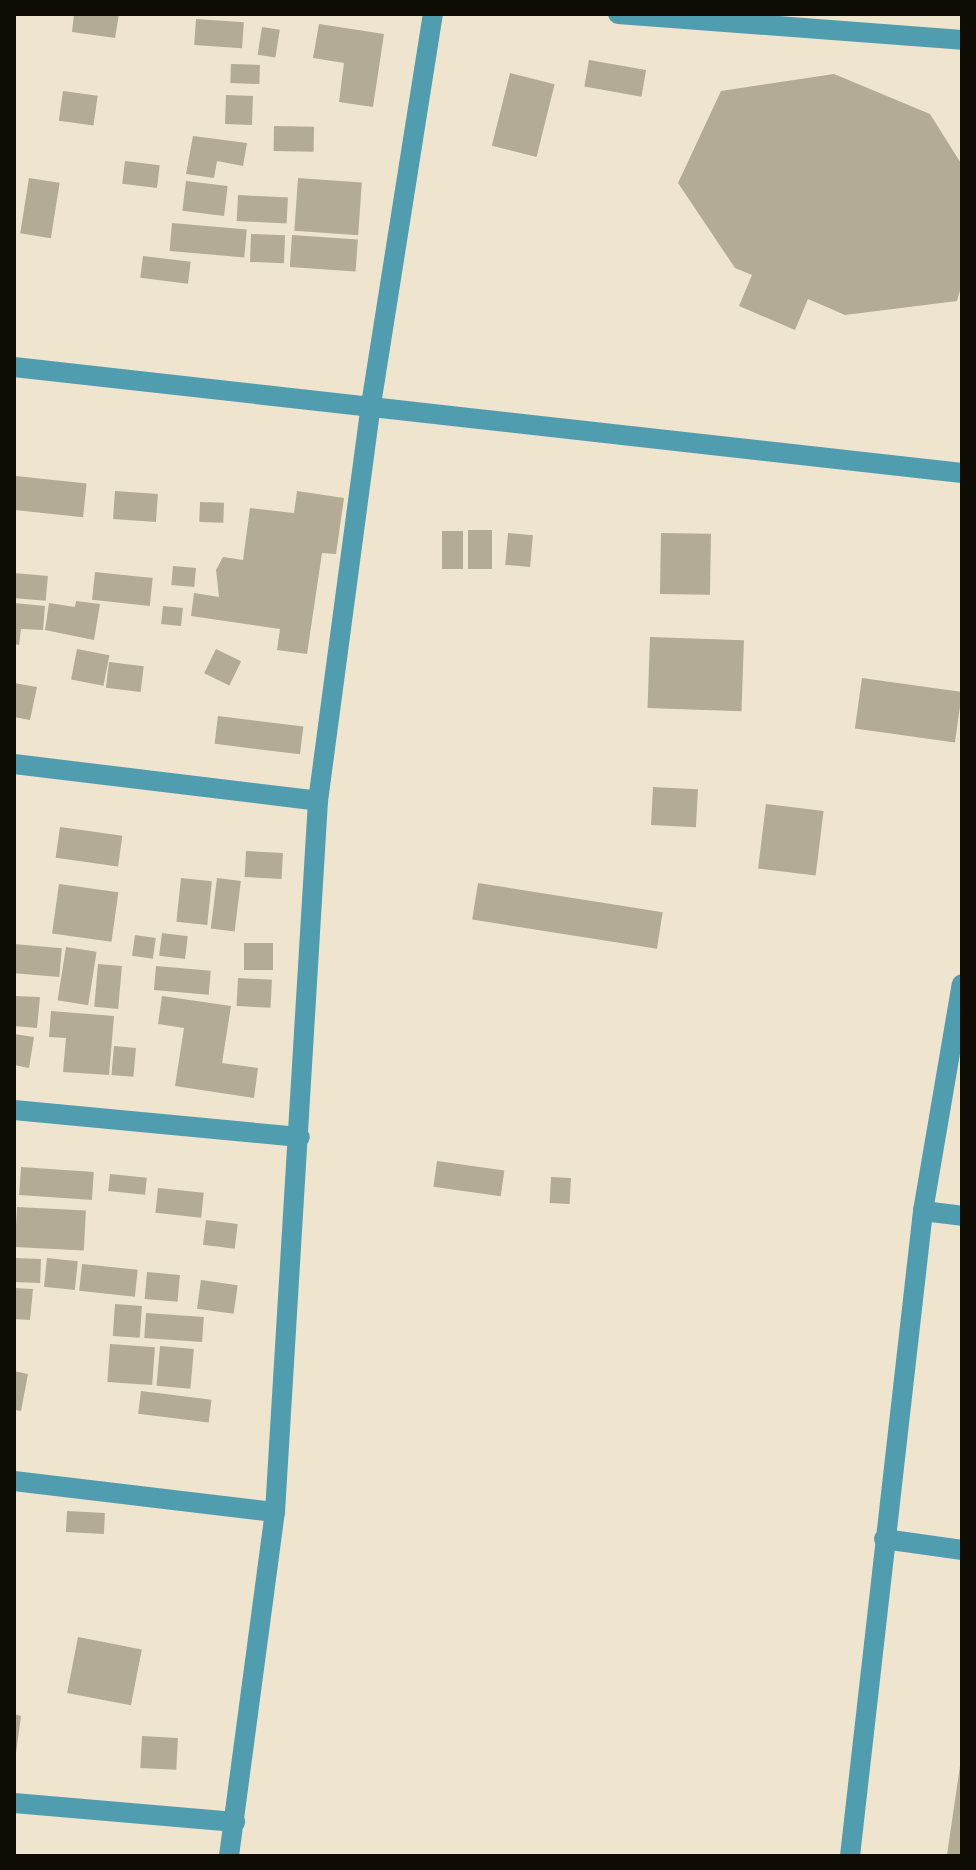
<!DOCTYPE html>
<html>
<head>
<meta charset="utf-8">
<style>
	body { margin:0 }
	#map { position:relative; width:976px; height:1870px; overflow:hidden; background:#efe5ce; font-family:Barlow,sans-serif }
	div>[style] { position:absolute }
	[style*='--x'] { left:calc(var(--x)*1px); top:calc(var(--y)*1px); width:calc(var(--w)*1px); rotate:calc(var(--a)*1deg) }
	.building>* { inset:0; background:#b4ab95; transform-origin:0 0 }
	.minor>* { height:20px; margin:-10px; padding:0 10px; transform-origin:10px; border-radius:10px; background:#509daf }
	span { translate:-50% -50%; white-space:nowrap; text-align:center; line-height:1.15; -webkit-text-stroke:8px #fff; paint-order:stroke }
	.frame { position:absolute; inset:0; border:16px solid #0f0b05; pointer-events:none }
</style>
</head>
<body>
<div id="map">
	<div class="building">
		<i style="clip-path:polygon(74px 14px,119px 14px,115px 38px,72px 32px)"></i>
		<i style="left:196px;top:19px;width:48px;height:26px;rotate:4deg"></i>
		<i style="clip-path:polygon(319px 24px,384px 34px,373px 107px,339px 102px,344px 63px,313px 58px)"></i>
		<i style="left:262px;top:27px;width:18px;height:28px;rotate:9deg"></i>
		<i style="left:589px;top:60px;width:58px;height:27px;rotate:10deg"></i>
		<i style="left:231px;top:64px;width:29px;height:19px;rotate:2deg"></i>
		<i style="left:510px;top:73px;width:46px;height:75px;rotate:14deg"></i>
		<i style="clip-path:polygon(834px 74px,930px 114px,962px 165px,962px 284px,957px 301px,845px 315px,808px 299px,795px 330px,739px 306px,752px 275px,735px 268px,678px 183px,721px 91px)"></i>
		<i style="left:63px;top:91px;width:35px;height:30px;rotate:8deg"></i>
		<i style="left:226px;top:95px;width:27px;height:29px;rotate:2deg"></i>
		<i style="left:274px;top:126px;width:40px;height:25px;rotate:1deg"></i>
		<i style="clip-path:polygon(193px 136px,247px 143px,243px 166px,217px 161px,214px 178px,186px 174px)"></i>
		<i style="left:125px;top:161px;width:35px;height:23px;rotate:7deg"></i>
		<i style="left:29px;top:178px;width:31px;height:56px;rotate:9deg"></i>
		<i style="left:298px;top:178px;width:64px;height:53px;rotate:4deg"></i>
		<i style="left:186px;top:181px;width:42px;height:30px;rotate:7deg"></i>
		<i style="left:238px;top:195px;width:50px;height:26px;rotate:3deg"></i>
		<i style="left:172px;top:223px;width:75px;height:28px;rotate:5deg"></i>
		<i style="left:251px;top:234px;width:34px;height:28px;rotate:2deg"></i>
		<i style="left:292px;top:235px;width:66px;height:32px;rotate:4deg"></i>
		<i style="left:143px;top:256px;width:48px;height:22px;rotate:7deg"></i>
		<i style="left:16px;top:476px;width:71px;height:34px;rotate:6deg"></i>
		<i style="left:115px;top:491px;width:43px;height:28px;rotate:4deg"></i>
		<i style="clip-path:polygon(297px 491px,344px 498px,336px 554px,322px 553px,307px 654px,277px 650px,280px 629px,191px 616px,194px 593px,219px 597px,216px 570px,223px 557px,243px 560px,250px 508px,294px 513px)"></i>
		<i style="left:200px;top:502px;width:24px;height:20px;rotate:2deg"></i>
		<i style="left:468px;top:530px;width:24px;height:39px"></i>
		<i style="left:442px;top:531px;width:21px;height:38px"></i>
		<i style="left:508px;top:533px;width:25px;height:32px;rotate:5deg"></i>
		<i style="left:661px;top:533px;width:50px;height:61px;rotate:1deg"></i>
		<i style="left:173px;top:566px;width:23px;height:19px;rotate:5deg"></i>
		<i style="left:95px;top:572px;width:58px;height:28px;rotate:6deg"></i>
		<i style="left:14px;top:573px;width:34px;height:25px;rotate:5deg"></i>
		<i style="clip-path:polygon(76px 601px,100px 604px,94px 640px,45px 630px,49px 603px,75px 607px)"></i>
		<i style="clip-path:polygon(14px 603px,45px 606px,43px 630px,21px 629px,19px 645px,14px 644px)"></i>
		<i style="left:163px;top:606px;width:20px;height:18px;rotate:6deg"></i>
		<i style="left:650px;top:637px;width:94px;height:71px;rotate:2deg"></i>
		<i style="left:77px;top:649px;width:33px;height:31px;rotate:11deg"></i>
		<i style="left:216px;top:649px;width:28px;height:27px;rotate:26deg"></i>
		<i style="left:109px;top:662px;width:35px;height:26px;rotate:7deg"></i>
		<i style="left:862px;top:678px;width:101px;height:51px;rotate:8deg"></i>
		<i style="clip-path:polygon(14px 683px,37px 687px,30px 720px,14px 717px)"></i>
		<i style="left:218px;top:716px;width:86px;height:28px;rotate:7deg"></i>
		<i style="left:653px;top:787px;width:45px;height:38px;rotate:3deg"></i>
		<i style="left:766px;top:804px;width:58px;height:65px;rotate:7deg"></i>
		<i style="left:60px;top:827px;width:63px;height:31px;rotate:8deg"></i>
		<i style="left:246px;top:851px;width:37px;height:26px;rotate:3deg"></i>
		<i style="left:181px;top:878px;width:31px;height:44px;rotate:6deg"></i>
		<i style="left:217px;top:878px;width:24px;height:51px;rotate:7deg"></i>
		<i style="left:478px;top:883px;width:187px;height:37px;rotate:9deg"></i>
		<i style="left:59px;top:884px;width:60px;height:50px;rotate:8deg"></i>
		<i style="left:162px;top:933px;width:26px;height:23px;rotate:7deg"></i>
		<i style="left:135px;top:935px;width:21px;height:21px;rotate:8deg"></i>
		<i style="left:244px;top:943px;width:29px;height:27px"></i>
		<i style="left:14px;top:944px;width:48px;height:29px;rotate:5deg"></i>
		<i style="left:66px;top:947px;width:31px;height:54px;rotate:9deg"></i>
		<i style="left:98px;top:964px;width:24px;height:43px;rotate:5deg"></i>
		<i style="left:156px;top:966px;width:55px;height:24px;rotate:5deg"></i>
		<i style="left:238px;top:978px;width:34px;height:28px;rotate:3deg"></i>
		<i style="clip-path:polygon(14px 996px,40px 997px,37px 1028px,14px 1026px)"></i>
		<i style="clip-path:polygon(162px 996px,231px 1006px,222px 1063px,258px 1068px,254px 1098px,175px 1086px,184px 1028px,158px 1024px)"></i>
		<i style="clip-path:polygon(51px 1011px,114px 1016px,109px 1075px,63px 1072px,66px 1038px,49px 1037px)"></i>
		<i style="clip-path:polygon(14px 1034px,34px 1037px,29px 1068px,14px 1065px)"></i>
		<i style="left:114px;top:1046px;width:22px;height:29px;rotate:5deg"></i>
		<i style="left:437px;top:1161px;width:68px;height:26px;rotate:8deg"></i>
		<i style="left:21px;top:1167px;width:73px;height:28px;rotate:4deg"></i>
		<i style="left:110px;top:1174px;width:37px;height:17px;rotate:6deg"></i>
		<i style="left:551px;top:1177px;width:20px;height:26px;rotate:3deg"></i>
		<i style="left:158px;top:1188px;width:46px;height:25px;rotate:6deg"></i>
		<i style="left:17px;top:1207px;width:69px;height:40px;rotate:3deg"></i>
		<i style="left:206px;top:1220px;width:32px;height:25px;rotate:7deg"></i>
		<i style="left:14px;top:1258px;width:27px;height:24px;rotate:2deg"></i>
		<i style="left:47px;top:1258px;width:31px;height:29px;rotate:6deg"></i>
		<i style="left:82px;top:1264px;width:56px;height:27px;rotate:6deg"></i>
		<i style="left:147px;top:1272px;width:33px;height:27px;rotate:5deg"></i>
		<i style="left:201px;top:1280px;width:37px;height:29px;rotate:8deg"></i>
		<i style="clip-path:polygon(14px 1288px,33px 1289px,30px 1320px,14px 1319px)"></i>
		<i style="left:115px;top:1304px;width:27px;height:32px;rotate:4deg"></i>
		<i style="left:146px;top:1313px;width:58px;height:25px;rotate:4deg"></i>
		<i style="left:110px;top:1344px;width:45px;height:38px;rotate:4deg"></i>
		<i style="left:160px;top:1346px;width:34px;height:40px;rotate:5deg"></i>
		<i style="clip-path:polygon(14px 1371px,28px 1374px,21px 1411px,14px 1410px)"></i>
		<i style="left:141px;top:1391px;width:71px;height:23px;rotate:7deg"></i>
		<i style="left:67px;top:1511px;width:38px;height:21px;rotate:3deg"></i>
		<i style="left:78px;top:1637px;width:65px;height:57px;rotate:11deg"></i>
		<i style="clip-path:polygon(14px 1714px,21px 1716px,16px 1753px,14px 1753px)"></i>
		<i style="left:142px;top:1736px;width:36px;height:32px;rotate:3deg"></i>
		<i style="clip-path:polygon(960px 1766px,962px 1856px,953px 1856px,947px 1855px)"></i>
	</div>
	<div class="minor">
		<i style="--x:618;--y:14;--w:345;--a:4.3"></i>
		<i style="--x:14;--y:367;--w:954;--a:6.38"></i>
		<i style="--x:14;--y:764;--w:306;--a:6.9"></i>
		<i style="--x:14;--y:1110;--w:287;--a:5.4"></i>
		<i style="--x:923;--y:1211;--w:39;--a:7"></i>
		<i style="--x:14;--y:1481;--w:263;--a:6.8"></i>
		<i style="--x:884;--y:1539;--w:79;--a:8"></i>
		<i style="--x:14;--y:1803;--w:222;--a:4.9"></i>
		<i style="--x:229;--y:1856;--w:347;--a:-82.4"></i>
		<i style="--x:275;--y:1512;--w:712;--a:-86.54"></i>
		<i style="--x:318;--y:801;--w:393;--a:-82.4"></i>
		<i style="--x:370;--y:411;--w:402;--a:-81"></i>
		<i style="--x:850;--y:1856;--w:649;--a:-83.54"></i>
		<i style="--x:923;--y:1211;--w:230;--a:-80.3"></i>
	</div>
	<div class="frame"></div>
</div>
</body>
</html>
